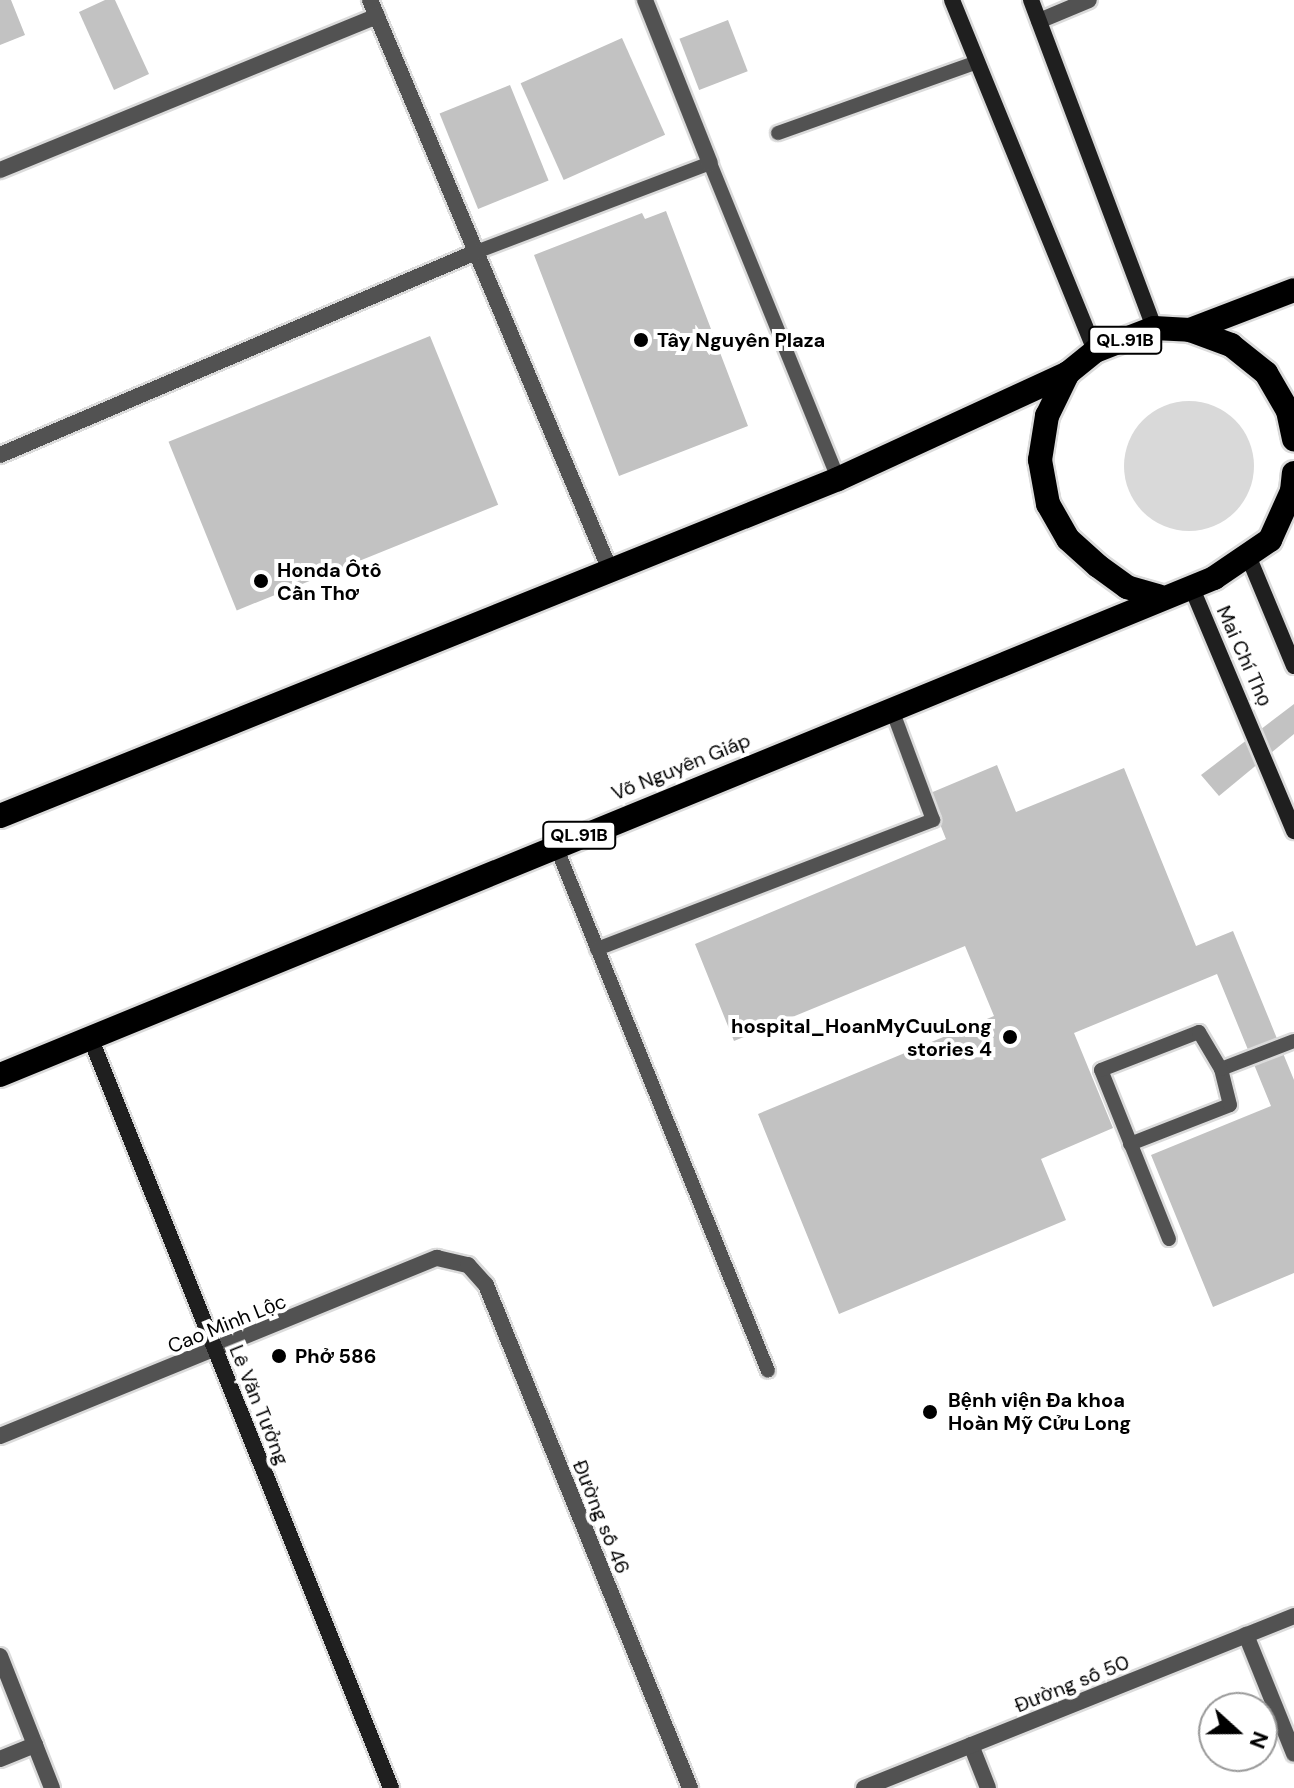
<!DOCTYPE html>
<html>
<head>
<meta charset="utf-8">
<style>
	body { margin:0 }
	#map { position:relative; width:1294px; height:1788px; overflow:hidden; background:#fff; font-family:"DM Sans",sans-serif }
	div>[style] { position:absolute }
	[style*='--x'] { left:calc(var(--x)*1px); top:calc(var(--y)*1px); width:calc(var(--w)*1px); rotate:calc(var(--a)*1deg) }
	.green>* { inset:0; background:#d9d9d9 }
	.round { border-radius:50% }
	.building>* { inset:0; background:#c2c2c2; transform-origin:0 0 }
	.roads { filter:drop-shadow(2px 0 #dbdbdb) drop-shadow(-2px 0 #dbdbdb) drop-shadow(0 2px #dbdbdb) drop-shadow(0 -2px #dbdbdb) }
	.lane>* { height:14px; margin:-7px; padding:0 7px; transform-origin:7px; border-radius:7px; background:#525252 }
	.street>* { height:16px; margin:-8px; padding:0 8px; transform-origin:8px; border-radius:8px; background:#525252 }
	.secondary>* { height:16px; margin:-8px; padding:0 8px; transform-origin:8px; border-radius:8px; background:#1f1f1f }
	.highway>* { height:24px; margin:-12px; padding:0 12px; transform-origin:12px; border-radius:12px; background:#000 }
	.dots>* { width:22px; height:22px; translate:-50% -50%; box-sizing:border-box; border:4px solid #fff; border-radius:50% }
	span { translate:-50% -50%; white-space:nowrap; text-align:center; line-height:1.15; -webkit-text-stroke:8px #fff; paint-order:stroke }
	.shield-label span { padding:2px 6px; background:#fff; border:2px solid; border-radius:6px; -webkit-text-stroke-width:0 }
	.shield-label { font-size:18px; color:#000; font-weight:700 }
	.poi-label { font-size:20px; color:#000; font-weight:700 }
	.left { translate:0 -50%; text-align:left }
	.right { translate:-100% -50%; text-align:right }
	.street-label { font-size:20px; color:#000 }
	.north { position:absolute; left:1198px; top:1692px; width:80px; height:80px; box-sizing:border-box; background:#fff; border:2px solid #999; border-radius:50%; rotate:111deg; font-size:22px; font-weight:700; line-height:32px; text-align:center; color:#000 }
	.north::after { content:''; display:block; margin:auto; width:28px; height:36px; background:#000; clip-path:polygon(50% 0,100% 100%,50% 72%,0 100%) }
</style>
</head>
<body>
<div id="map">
	<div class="green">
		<i class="round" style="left:1124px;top:401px;width:130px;height:130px"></i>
	</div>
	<div class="building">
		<i style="clip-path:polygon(0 0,11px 0,25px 35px,0 45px)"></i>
		<i style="clip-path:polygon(105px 0,115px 0,149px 74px,114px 90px,79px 12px)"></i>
		<i style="left:728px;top:20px;width:55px;height:52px;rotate:69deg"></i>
		<i style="left:622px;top:38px;width:106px;height:111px;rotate:66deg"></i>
		<i style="left:510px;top:85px;width:103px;height:76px;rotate:68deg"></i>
		<i style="clip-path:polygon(666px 211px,748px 426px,619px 476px,534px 255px,642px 213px,645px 219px)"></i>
		<i style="left:430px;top:336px;width:182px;height:282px;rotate:68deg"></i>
		<i style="clip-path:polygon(1294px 704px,1294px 734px,1219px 796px,1201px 775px)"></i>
		<i style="clip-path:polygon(997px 765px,1016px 812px,1124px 768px,1196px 946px,1233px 931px,1294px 1080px,1294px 1273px,1213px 1307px,1151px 1155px,1271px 1106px,1217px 974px,1074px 1033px,1113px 1128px,1041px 1159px,1066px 1220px,839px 1314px,758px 1114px,994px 1016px,965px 946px,734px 1041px,695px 944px,946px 839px,928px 794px)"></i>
	</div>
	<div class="roads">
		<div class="lane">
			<i style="--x:778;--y:133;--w:211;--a:-19.6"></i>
			<i style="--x:476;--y:252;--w:250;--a:-20.8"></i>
			<i style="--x:710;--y:163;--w:341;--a:67.9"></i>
			<i style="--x:555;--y:844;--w:568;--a:67.99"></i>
			<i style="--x:597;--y:949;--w:360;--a:-21"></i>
			<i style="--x:933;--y:820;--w:121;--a:-110.4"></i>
			<i style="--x:1130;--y:1144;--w:107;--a:-21.3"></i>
			<i style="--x:1230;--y:1105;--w:37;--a:-104"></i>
			<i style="--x:1221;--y:1069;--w:78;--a:-21"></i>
			<i style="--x:1169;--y:1239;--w:182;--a:-111.9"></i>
			<i style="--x:1101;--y:1070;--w:105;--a:-21.2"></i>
			<i style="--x:1199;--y:1032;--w:43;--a:59.3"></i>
		</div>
		<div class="street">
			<i style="--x:370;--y:0;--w:618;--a:67.17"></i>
			<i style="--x:645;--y:0;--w:175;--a:68.3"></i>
			<i style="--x:1039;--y:21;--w:54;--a:-22.8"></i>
			<i style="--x:0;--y:170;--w:407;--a:-22.2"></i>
			<i style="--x:0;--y:455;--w:517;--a:-23.1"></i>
			<i style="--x:0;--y:1436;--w:472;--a:-22.2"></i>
			<i style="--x:437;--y:1258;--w:32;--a:13"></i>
			<i style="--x:468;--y:1265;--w:27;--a:48"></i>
			<i style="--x:486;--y:1285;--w:543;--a:67.92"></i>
			<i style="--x:1246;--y:1635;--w:128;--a:68"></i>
			<i style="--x:0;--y:1656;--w:142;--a:68.5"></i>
			<i style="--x:971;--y:1745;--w:46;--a:68.4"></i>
			<i style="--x:0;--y:1759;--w:38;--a:-22"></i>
			<i style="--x:864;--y:1788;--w:463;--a:-21.8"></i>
		</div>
		<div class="secondary">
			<i style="--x:952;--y:0;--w:379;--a:67.8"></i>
			<i style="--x:1031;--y:0;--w:350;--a:69.4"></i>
			<i style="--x:1249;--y:558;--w:117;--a:67.4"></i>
			<i style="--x:1191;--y:586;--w:266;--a:67.2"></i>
			<i style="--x:90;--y:1037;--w:809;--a:68.16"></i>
		</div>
		<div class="highway">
			<i style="--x:1190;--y:330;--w:111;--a:-21"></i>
			<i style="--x:1158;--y:596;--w:32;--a:-164"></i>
			<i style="--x:1127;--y:587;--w:36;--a:-144"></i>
			<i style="--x:1098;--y:566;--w:40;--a:-138"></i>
			<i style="--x:1068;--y:539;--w:40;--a:-119.7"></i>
			<i style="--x:1048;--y:504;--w:45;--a:-100.3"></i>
			<i style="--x:1040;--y:460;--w:45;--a:-81"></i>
			<i style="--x:1047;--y:416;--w:48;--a:-64"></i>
			<i style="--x:1068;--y:373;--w:35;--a:-39"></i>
			<i style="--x:1095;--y:351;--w:63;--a:-21.3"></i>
			<i style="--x:1154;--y:328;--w:36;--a:3"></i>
			<i style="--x:1190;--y:330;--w:44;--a:20.1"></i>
			<i style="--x:1231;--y:345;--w:45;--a:38.7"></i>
			<i style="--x:1266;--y:373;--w:44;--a:59.9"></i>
			<i style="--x:1288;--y:411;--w:29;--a:78"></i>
			<i style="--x:0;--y:816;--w:903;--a:-21.91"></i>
			<i style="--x:838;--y:479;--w:253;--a:-24.7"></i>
			<i style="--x:0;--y:1075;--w:1312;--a:-22.26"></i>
			<i style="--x:1214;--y:578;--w:68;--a:-34.2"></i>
			<i style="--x:1270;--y:540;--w:54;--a:-65.8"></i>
			<i style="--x:1292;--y:491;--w:18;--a:-84"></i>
		</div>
	</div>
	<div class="dots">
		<i style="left:641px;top:340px;background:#000"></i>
		<i style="left:261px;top:581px;background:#000"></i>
		<i style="left:1010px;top:1037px;background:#000"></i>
		<i style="left:279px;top:1356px;background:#000"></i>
		<i style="left:930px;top:1412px;background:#000"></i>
	</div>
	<div class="shield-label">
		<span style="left:1125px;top:340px">QL.91B</span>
		<span style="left:579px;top:835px">QL.91B</span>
	</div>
	<div class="poi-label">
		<span class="left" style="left:657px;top:340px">Tây Nguyên Plaza</span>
		<span class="left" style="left:277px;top:582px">Honda Ôtô<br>Cần Thơ</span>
		<span class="right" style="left:992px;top:1038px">hospital_HoanMyCuuLong<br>stories 4</span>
		<span class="left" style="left:295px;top:1356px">Phở 586</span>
		<span class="left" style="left:948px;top:1412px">Bệnh viện Đa khoa<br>Hoàn Mỹ Cửu Long</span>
	</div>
	<div class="street-label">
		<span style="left:1244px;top:656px;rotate:66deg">Mai Chí Thọ</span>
		<span style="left:681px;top:767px;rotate:-22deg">Võ Nguyên Giáp</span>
		<span style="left:227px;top:1324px;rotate:-22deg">Cao Minh Lộc</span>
		<span style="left:259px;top:1405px;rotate:68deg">Lê Văn Tưởng</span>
		<span style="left:601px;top:1517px;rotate:68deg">Đường số 46</span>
		<span style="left:1072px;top:1684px;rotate:-22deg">Đường số 50</span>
	</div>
	<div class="north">N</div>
</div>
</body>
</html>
